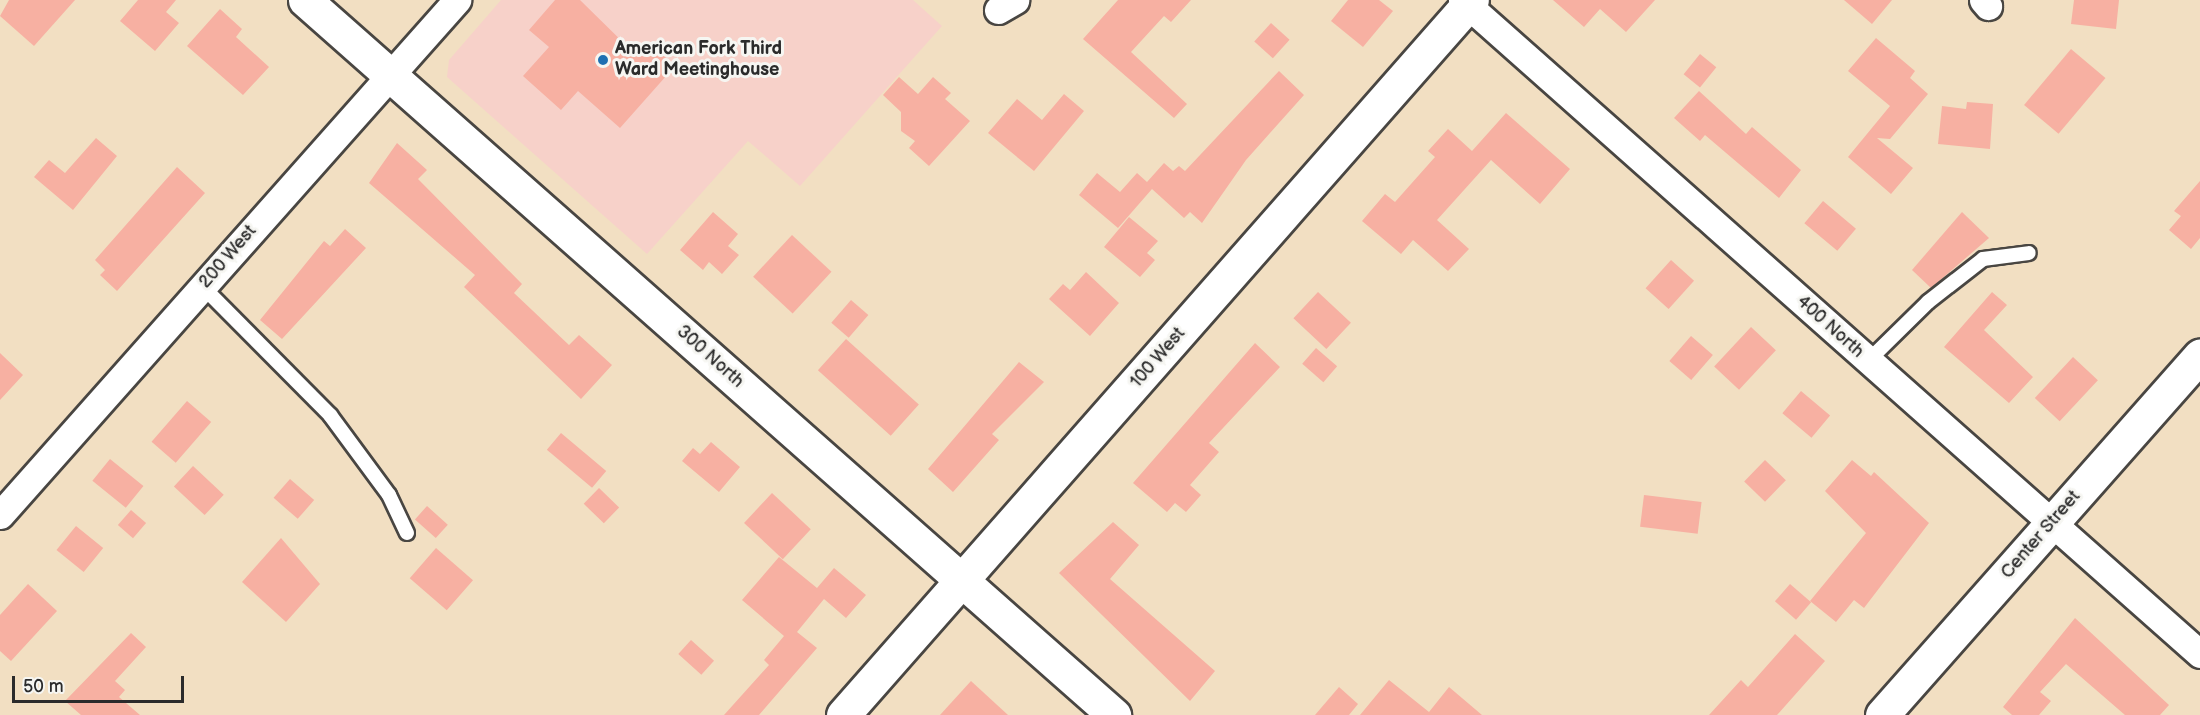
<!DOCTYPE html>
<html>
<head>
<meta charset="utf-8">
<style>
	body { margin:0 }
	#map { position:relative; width:2200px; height:715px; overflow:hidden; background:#f2dfc2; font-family:"Balsamiq Sans",sans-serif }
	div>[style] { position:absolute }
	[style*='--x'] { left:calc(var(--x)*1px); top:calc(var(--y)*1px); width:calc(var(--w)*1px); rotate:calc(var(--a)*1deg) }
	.built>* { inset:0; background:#f7d1c9 }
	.building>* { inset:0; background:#f7b0a2; transform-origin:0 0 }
	.roads { filter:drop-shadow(2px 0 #494642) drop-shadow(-2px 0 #494642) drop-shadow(0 2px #494642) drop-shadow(0 -2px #494642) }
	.service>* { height:14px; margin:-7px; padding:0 7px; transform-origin:7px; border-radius:7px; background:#fff }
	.minor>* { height:27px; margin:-13.5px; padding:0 13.5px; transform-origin:13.5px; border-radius:13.5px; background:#fff }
	.tertiary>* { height:33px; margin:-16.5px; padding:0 16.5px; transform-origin:16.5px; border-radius:16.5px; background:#fff }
	.dots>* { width:16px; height:16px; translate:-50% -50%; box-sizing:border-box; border:3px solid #f6f6f2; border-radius:50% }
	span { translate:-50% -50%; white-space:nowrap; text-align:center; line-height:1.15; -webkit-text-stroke:6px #f6f6f2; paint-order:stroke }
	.poi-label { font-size:18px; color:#2b2b2b; font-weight:700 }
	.left { translate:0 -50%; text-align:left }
	.street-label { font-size:18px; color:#2b2b2b }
	.scale { position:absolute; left:12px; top:676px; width:172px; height:27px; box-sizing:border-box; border:3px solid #2b2b2b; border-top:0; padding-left:8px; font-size:18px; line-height:21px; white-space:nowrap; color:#2b2b2b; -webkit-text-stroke:4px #f6f6f2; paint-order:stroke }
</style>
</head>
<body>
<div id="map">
	<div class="built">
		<i style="clip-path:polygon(501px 0,913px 0,942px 26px,800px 186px,748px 141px,647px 254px,447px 77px,449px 60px)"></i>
	</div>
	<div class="building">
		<i style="clip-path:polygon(9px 0,75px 0,34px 46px,0 16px)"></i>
		<i style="clip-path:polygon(138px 0,176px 0,166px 12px,179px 23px,155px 51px,120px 21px)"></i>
		<i style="clip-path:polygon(555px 0,580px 0,635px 54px,647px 41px,675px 66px,620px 128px,578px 91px,561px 110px,523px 76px,549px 47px,529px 30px)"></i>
		<i style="clip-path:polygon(1118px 0,1191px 0,1171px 22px,1164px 16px,1131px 52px,1187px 104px,1174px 118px,1083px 39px)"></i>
		<i style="clip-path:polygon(1348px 0,1379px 0,1393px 11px,1363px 47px,1331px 21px)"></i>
		<i style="clip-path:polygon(1553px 0,1655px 0,1626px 32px,1600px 9px,1584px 27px)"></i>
		<i style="clip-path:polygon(1844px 0,1892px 0,1872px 24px)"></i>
		<i style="clip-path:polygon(2074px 0,2119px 0,2116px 29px,2071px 24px)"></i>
		<i style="clip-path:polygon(220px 9px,242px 29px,236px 37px,269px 67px,243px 95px,187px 46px)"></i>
		<i style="left:1271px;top:23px;width:25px;height:25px;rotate:42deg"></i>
		<i style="clip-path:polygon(1876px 38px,1915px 71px,1910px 78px,1928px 94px,1890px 139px,1877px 138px,1913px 168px,1891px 194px,1848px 157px,1890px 106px,1848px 71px)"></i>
		<i style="left:2071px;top:49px;width:45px;height:73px;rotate:40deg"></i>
		<i style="left:1700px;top:54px;width:21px;height:26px;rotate:39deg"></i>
		<i style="clip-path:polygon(1279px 71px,1304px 95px,1246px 160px,1202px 223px,1190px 212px,1184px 218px,1152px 189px,1118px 228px,1079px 195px,1097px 173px,1120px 192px,1137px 173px,1147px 182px,1164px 163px,1173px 171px,1179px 166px,1185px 171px)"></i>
		<i style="clip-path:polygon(899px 77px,918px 94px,933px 77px,951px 93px,945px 99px,970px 121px,929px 166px,909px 148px,915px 141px,901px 131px,901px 112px,883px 95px)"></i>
		<i style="clip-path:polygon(1699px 91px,1746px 134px,1752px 127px,1801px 170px,1779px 198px,1705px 135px,1700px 141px,1674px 118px)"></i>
		<i style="clip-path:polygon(1064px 94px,1084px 111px,1034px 171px,988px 133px,1017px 99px,1042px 120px)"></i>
		<i style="clip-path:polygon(1967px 102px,1993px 104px,1990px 149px,1938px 144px,1942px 106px,1966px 109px)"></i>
		<i style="clip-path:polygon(1506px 113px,1570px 169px,1540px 204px,1491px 160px,1437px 220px,1469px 249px,1448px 271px,1413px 240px,1401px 254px,1362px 221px,1385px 194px,1395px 202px,1435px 157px,1428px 151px,1448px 129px,1472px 151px)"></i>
		<i style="clip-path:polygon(96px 138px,117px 156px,73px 210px,34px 177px,49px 160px,65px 173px)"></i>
		<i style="clip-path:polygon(397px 143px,427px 170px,418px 179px,522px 284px,514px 293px,569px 345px,579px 335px,612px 365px,581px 399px,464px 287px,475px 275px,369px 183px)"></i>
		<i style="clip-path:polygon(177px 167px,205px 193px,117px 291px,100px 275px,105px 270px,95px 260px)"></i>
		<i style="clip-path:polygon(2200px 181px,2200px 238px,2191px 249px,2169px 230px,2181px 216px,2174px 211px)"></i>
		<i style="left:1823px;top:201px;width:43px;height:29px;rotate:40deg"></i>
		<i style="clip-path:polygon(713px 212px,738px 234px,728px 246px,739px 255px,722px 274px,709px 262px,703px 270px,680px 250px)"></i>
		<i style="clip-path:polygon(1962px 212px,1989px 238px,1931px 288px,1912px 270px)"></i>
		<i style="clip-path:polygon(1129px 217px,1158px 241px,1147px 253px,1155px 260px,1140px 277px,1104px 247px)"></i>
		<i style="clip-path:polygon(345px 229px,366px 248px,282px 339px,260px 320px,324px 241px,330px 246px)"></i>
		<i style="left:792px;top:235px;width:54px;height:57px;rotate:43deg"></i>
		<i style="left:1671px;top:260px;width:31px;height:38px;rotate:42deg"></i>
		<i style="clip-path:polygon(1086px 272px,1119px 303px,1090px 336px,1049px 299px,1063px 284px,1070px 290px)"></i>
		<i style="left:1318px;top:292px;width:45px;height:36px;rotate:43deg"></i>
		<i style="clip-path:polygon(1992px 292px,2007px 305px,1984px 330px,2033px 377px,2009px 403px,1944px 347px)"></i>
		<i style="left:851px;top:300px;width:23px;height:30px;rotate:41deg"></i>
		<i style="left:1751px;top:327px;width:34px;height:54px;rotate:43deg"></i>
		<i style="left:1691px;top:336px;width:29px;height:33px;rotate:41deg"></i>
		<i style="left:846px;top:339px;width:98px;height:42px;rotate:42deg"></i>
		<i style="clip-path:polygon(1255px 343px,1280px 367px,1209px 443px,1219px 452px,1190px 485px,1201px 495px,1186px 512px,1175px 503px,1167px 512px,1133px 483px)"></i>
		<i style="left:1316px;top:348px;width:28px;height:21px;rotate:41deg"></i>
		<i style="clip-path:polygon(0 353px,23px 375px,0 400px)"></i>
		<i style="left:2073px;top:357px;width:34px;height:56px;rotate:43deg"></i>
		<i style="clip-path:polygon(1019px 362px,1044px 382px,992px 434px,999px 440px,953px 492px,928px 469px)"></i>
		<i style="left:1801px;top:391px;width:38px;height:29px;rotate:40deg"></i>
		<i style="left:187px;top:401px;width:32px;height:54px;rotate:41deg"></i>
		<i style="left:561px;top:433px;width:59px;height:22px;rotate:40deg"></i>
		<i style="clip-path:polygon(711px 442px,740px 467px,719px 492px,682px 461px,693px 448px,700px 454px)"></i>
		<i style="left:110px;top:459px;width:43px;height:28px;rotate:39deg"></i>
		<i style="left:1765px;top:460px;width:29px;height:30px;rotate:44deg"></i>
		<i style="clip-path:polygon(1852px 460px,1871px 476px,1874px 472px,1929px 523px,1864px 608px,1854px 600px,1836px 622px,1810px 601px,1866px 533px,1825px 491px)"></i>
		<i style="left:193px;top:466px;width:42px;height:28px;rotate:43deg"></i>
		<i style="left:290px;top:479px;width:32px;height:25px;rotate:41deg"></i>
		<i style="left:599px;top:488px;width:28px;height:22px;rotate:44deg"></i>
		<i style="left:772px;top:493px;width:53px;height:41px;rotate:43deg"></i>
		<i style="left:1644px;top:495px;width:58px;height:32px;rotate:7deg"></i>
		<i style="left:427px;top:506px;width:28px;height:18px;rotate:42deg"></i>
		<i style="left:131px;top:510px;width:20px;height:20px;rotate:41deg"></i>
		<i style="clip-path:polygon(1113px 522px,1139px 545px,1110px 579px,1215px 671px,1190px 701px,1059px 573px)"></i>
		<i style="left:76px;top:526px;width:35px;height:31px;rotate:39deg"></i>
		<i style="clip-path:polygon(281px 538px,320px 584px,286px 622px,242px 582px)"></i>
		<i style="left:436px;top:548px;width:49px;height:40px;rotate:41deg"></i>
		<i style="clip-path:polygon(779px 557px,817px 588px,834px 568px,866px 595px,846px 618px,824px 599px,797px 632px,817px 648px,759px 715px,724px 715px,769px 665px,764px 660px,784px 636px,742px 600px)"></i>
		<i style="clip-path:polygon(28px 584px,57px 611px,11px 661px,0 651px,0 615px)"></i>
		<i style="left:1790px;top:584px;width:28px;height:23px;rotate:41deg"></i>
		<i style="clip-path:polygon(2075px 618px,2169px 705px,2160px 715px,2125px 715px,2066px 664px,2040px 692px,2051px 701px,2039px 715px,2012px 715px,2003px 707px)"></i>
		<i style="clip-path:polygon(131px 633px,146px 647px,115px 681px,125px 690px,119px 697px,140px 715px,81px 715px,65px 701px)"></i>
		<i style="clip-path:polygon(1795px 634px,1825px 661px,1777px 715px,1709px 715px,1741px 680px,1748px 687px)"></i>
		<i style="left:691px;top:640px;width:31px;height:19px;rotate:42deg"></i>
		<i style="clip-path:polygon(1389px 680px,1429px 712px,1449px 687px,1482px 715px,1360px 715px)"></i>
		<i style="clip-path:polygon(971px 681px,1008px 715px,940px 715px)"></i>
		<i style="clip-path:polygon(1339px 687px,1358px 704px,1349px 715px,1315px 715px)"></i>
	</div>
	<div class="roads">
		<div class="service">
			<i style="--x:202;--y:286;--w:182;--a:45.2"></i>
			<i style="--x:330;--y:415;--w:99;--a:53.6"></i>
			<i style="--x:389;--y:495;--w:42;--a:64.7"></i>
			<i style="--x:1868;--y:361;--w:84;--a:-44.5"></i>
			<i style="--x:1928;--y:302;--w:70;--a:-38"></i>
			<i style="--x:1983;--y:259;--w:46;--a:-7.4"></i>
		</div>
		<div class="minor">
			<i style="--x:1462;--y:0;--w:986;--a:41.55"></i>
			<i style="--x:1983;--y:0;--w:8;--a:50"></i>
			<i style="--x:998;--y:10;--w:20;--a:-30"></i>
			<i style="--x:0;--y:515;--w:689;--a:-48.41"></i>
		</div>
		<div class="tertiary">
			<i style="--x:305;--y:0;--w:1080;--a:41.47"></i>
			<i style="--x:843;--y:715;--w:952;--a:-48.66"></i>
			<i style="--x:1882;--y:715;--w:480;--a:-48.5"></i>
		</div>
	</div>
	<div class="dots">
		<i style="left:603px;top:60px;background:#1f6fb2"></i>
	</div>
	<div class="poi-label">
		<span class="left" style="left:615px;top:60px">American Fork Third<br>Ward Meetinghouse</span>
	</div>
	<div class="street-label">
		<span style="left:228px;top:257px;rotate:-49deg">200 West</span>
		<span style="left:1830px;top:327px;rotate:42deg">400 North</span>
		<span style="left:710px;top:357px;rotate:42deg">300 North</span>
		<span style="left:1158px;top:358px;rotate:-49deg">100 West</span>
		<span style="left:2041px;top:535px;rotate:-49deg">Center Street</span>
	</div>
	<div class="scale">50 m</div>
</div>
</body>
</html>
